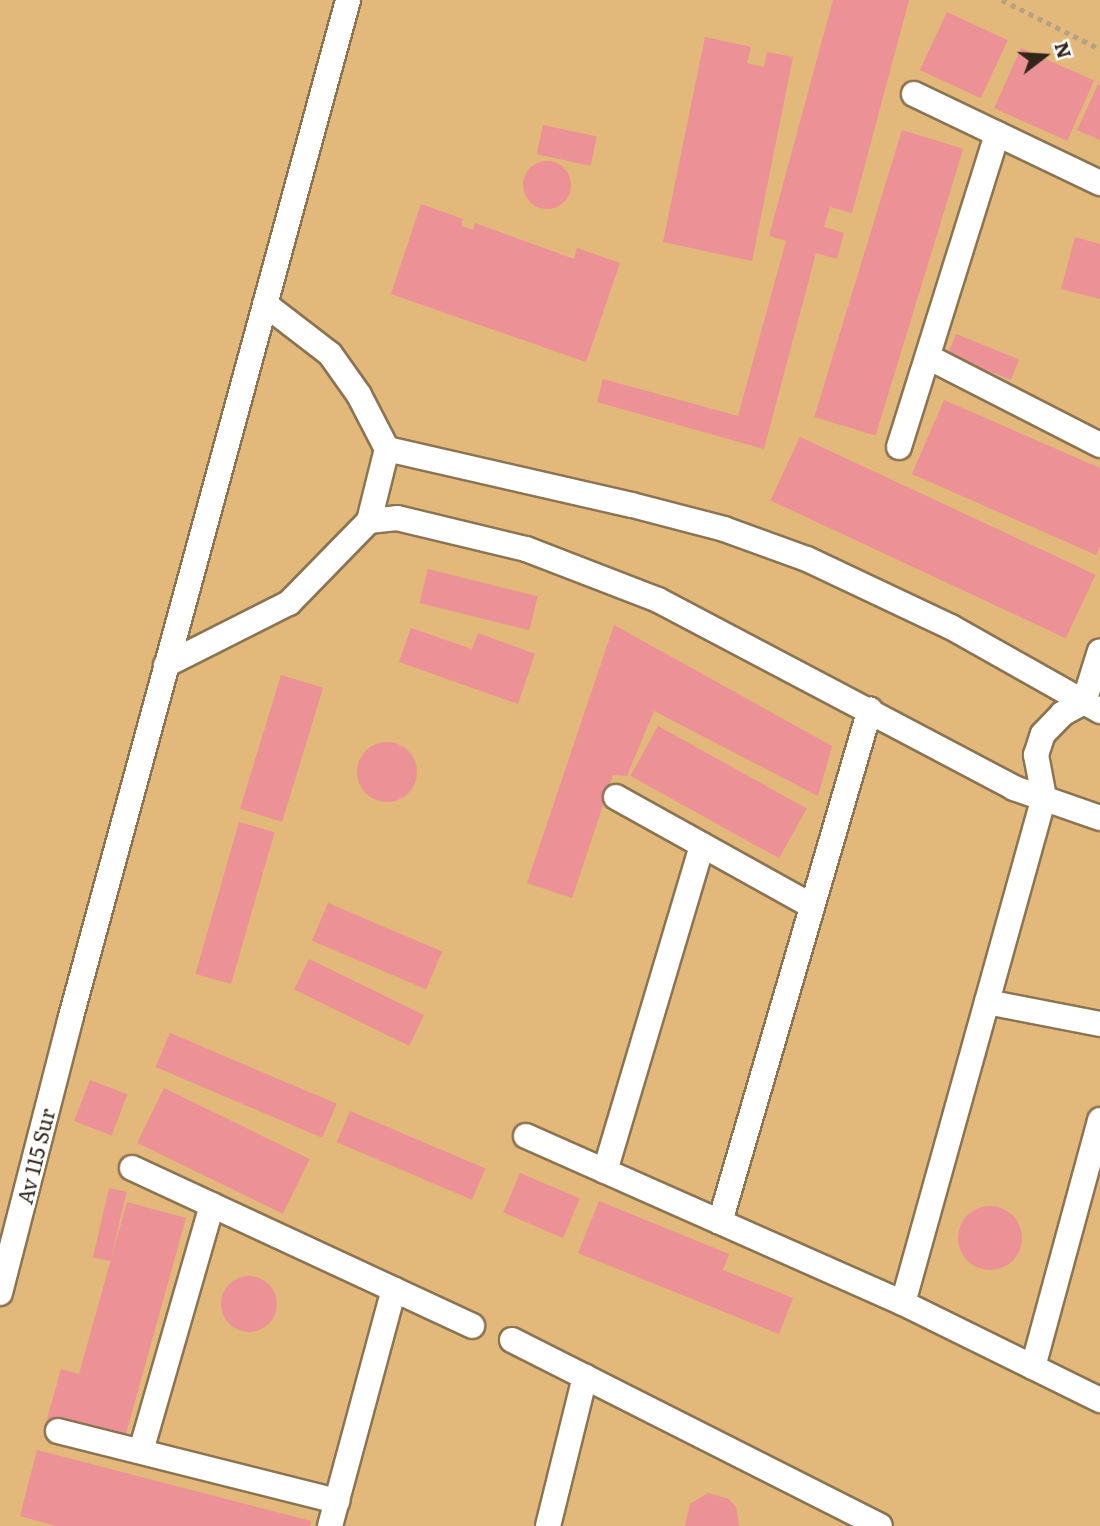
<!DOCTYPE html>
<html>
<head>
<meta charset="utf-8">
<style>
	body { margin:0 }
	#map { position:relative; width:1100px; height:1526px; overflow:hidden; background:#f6dcb7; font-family:Literata,serif }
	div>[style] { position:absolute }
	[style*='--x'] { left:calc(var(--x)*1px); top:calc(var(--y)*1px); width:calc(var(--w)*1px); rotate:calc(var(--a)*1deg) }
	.green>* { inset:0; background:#e2b87b; transform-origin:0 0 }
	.building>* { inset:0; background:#ec9195; transform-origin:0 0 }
	.round { border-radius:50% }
	.path>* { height:4.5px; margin-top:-2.25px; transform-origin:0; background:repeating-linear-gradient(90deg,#b6a183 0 5px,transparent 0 10px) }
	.roads { filter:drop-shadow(2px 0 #8b7452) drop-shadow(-2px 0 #8b7452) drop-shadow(0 2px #8b7452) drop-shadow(0 -2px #8b7452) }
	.minor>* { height:24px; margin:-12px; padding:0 12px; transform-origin:12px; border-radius:12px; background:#fff }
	span { translate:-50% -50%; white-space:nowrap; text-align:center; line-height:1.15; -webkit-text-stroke:6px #fff; paint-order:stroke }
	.street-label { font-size:21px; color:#312719 }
	.north { position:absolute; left:1009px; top:21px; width:70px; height:70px; -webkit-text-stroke:5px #fff; paint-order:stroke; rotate:73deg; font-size:19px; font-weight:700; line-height:28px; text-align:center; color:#312719 }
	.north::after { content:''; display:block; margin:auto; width:24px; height:32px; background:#312719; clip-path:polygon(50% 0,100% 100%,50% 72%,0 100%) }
</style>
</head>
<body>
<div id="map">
	<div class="green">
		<i style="left:0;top:0;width:1100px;height:1526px"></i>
	</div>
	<div class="building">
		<i style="clip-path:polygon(833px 0,909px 0,852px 213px,830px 207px,824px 227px,844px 233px,837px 259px,816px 253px,764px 449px,597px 402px,603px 379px,738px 416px,786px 241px,769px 236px)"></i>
		<i style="left:947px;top:12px;width:67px;height:64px;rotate:25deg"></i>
		<i style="clip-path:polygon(705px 37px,751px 47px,747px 63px,764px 67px,767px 52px,793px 57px,752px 261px,663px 242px)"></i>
		<i style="left:1021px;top:48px;width:80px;height:66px;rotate:24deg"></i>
		<i style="clip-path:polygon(1098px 84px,1100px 86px,1100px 140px,1077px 130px)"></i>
		<i style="left:543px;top:125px;width:55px;height:30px;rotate:12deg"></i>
		<i style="left:902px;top:130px;width:64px;height:300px;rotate:17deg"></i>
		<i class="round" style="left:523px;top:161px;width:48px;height:48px"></i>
		<i style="clip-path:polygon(421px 204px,463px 219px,461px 226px,473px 230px,475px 223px,574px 259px,577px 248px,620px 263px,586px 362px,391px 294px)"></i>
		<i style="clip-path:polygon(1075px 237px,1100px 244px,1100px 299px,1061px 289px)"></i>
		<i style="left:956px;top:334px;width:68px;height:22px;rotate:22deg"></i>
		<i style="clip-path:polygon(944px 400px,1100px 468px,1100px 546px,1096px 555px,912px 474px)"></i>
		<i style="left:800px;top:437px;width:326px;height:70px;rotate:25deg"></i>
		<i style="left:428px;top:569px;width:113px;height:35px;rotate:14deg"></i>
		<i style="clip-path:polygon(614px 625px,832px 746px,818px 796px,654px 711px,627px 776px,613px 775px,572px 898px,527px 883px)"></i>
		<i style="clip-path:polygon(411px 628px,472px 649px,478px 633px,535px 654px,518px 704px,399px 662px)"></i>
		<i style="left:281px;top:675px;width:44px;height:140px;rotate:17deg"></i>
		<i style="left:658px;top:726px;width:170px;height:57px;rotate:29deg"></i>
		<i class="round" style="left:357px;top:742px;width:60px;height:60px"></i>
		<i style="left:239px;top:822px;width:37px;height:158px;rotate:16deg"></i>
		<i style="left:328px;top:903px;width:124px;height:41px;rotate:23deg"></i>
		<i style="left:309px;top:959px;width:128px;height:34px;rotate:26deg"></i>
		<i style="left:170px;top:1033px;width:181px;height:37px;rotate:23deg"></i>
		<i style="left:90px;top:1080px;width:40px;height:44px;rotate:21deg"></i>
		<i style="left:164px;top:1088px;width:162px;height:61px;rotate:26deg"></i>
		<i style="left:350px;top:1111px;width:147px;height:34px;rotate:23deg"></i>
		<i style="left:520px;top:1173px;width:65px;height:43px;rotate:23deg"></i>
		<i style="left:109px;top:1188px;width:18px;height:71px;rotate:13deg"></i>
		<i style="clip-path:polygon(599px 1201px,729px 1254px,723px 1270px,793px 1298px,779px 1334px,578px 1253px)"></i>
		<i style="clip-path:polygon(127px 1202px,186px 1218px,124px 1441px,47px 1419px,61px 1369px,79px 1374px)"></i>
		<i class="round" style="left:958px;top:1206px;width:64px;height:64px"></i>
		<i class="round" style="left:221px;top:1276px;width:56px;height:56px"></i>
		<i style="clip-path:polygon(37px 1450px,311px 1521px,310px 1526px,56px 1526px,20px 1516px)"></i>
		<i style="clip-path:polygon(708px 1493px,729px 1499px,736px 1507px,739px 1526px,685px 1526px,690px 1504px)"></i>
	</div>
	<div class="path">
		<i style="--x:1002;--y:0;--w:110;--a:26.6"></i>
	</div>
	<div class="roads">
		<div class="minor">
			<i style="--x:914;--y:94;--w:206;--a:25.6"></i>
			<i style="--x:265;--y:304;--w:82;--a:37.6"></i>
			<i style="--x:330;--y:354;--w:50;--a:54.7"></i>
			<i style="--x:359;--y:395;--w:61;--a:62.6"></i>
			<i style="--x:387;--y:449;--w:251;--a:12.9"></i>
			<i style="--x:632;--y:505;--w:95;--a:14.6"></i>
			<i style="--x:724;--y:529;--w:88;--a:19.9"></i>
			<i style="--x:807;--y:559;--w:159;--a:25.3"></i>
			<i style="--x:951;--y:627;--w:171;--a:29.4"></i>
			<i style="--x:928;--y:357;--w:193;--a:27.1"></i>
			<i style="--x:899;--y:447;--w:328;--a:-72.6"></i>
			<i style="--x:369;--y:521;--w:74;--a:-76"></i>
			<i style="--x:166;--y:665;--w:138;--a:-26.8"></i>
			<i style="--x:289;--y:603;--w:115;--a:-45.7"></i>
			<i style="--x:369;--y:521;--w:28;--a:-6"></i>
			<i style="--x:397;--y:518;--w:133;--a:13.5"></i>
			<i style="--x:526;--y:549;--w:142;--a:21.1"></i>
			<i style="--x:658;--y:600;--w:403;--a:27.8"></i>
			<i style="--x:1014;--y:788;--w:91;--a:19.2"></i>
			<i style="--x:616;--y:797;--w:224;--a:29.1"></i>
			<i style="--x:987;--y:1002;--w:115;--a:11"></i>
			<i style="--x:526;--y:1136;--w:412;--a:23.9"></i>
			<i style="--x:903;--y:1303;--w:220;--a:26.2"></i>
			<i style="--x:132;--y:1168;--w:375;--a:24.9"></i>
			<i style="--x:605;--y:1171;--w:340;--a:-73.4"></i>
			<i style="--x:720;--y:1222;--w:534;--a:-73.7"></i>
			<i style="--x:0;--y:1293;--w:282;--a:-75.6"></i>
			<i style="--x:70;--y:1020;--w:1057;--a:-74.75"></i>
			<i style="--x:903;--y:1303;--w:525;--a:-74.43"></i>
			<i style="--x:1044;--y:797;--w:43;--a:-100.8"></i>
			<i style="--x:1036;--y:755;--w:22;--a:-72"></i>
			<i style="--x:1043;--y:734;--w:28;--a:-46"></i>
			<i style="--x:1062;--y:714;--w:25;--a:-29"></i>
			<i style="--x:1084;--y:702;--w:53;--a:-72.6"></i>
			<i style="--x:512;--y:1340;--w:412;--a:26.8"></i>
			<i style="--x:1033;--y:1367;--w:256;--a:-74.8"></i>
			<i style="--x:58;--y:1431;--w:288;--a:14.1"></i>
			<i style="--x:141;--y:1451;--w:256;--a:-73.9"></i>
			<i style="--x:330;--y:1526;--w:245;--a:-74.9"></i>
			<i style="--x:548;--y:1526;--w:154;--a:-76.1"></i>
		</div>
	</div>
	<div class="street-label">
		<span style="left:35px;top:1156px;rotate:-76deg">Av 115 Sur</span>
	</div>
	<div class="north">N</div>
</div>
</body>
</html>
